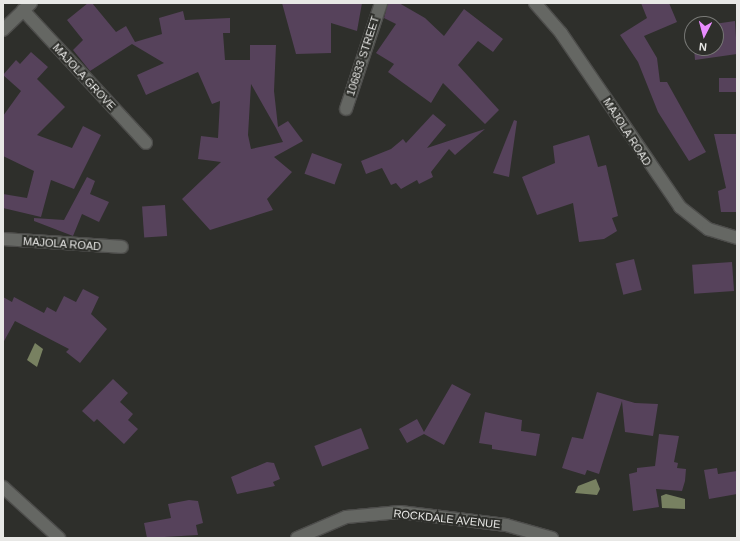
<!DOCTYPE html>
<html>
<head>
<meta charset="utf-8">
<style>
	body { margin:0 }
	#map { position:relative; width:740px; height:541px; overflow:hidden; background:#2e2f2b; font-family:Helvetica,sans-serif }
	div>[style] { position:absolute }
	[style*='--x'] { left:calc(var(--x)*1px); top:calc(var(--y)*1px); width:calc(var(--w)*1px); rotate:calc(var(--a)*1deg) }
	.water>* { inset:0; background:#788161 }
	.building>* { inset:0; background:#56425b; transform-origin:0 0 }
	.roads { filter:drop-shadow(1px 0 #4d4d4b) drop-shadow(-1px 0 #4d4d4b) drop-shadow(0 1px #4d4d4b) drop-shadow(0 -1px #4d4d4b) }
	.street>* { height:12px; margin:-6px; padding:0 6px; transform-origin:6px; border-radius:6px; background:#656763 }
	.secondary>* { height:12px; margin:-6px; padding:0 6px; transform-origin:6px; border-radius:6px; background:#656763 }
	span { translate:-50% -50%; white-space:nowrap; text-align:center; line-height:1.15; -webkit-text-stroke:4px #2e2f2b; paint-order:stroke }
	.street-label { font-size:11px; color:#e8e8e6 }
	.frame { position:absolute; inset:0; border:4px solid #e8e8e6; pointer-events:none }
	.north { position:absolute; left:684px; top:16px; width:40px; height:40px; box-sizing:border-box; background:#2e2f2b; border:1px solid #787976; border-radius:50%; rotate:186deg; font-size:11px; font-weight:700; line-height:16px; text-align:center; color:#e8e8e6 }
	.north::after { content:''; display:block; margin:auto; width:14px; height:18px; background:#e98dfe; clip-path:polygon(50% 0,100% 100%,50% 72%,0 100%) }
</style>
</head>
<body>
<div id="map">
	<div class="water">
		<i style="clip-path:polygon(35px 343px,43px 349px,37px 367px,27px 360px)"></i>
		<i style="clip-path:polygon(596px 479px,600px 489px,597px 495px,575px 493px,578px 486px)"></i>
		<i style="clip-path:polygon(666px 494px,685px 499px,685px 509px,662px 508px,661px 496px)"></i>
	</div>
	<div class="building">
		<i style="clip-path:polygon(evenodd,88px 3px,92px 3px,116px 32px,126px 26px,135px 42px,162px 34px,159px 18px,183px 11px,185px 20px,230px 18px,230px 33px,223px 33px,225px 60px,250px 60px,250px 45px,276px 45px,274px 91px,278px 127px,288px 121px,303px 141px,274px 157px,292px 172px,267px 199px,273px 210px,210px 230px,182px 199px,221px 162px,198px 159px,201px 136px,218px 138px,220px 101px,212px 104px,198px 72px,146px 95px,137px 75px,164px 63px,132px 44px,90px 71px,73px 50px,83px 40px,67px 20px,88px 3px,251px 84px,276px 128px,283px 142px,251px 149px,248px 135px,251px 84px)"></i>
		<i style="clip-path:polygon(282px 3px,362px 3px,357px 31px,331px 23px,331px 53px,296px 54px)"></i>
		<i style="clip-path:polygon(388px 3px,399px 3px,425px 18px,444px 36px,464px 9px,503px 39px,493px 52px,478px 41px,458px 65px,499px 110px,485px 124px,443px 83px,431px 103px,388px 72px,394px 64px,376px 53px,396px 24px,384px 18px)"></i>
		<i style="clip-path:polygon(641px 3px,669px 3px,677px 22px,644px 36px,657px 58px,660px 82px,667px 82px,706px 152px,689px 161px,658px 112px,638px 62px,620px 35px,647px 18px)"></i>
		<i style="clip-path:polygon(735px 21px,737px 54px,695px 60px,694px 48px,716px 48px,714px 24px)"></i>
		<i style="clip-path:polygon(31px 52px,48px 67px,37px 79px,65px 107px,37px 135px,72px 148px,83px 126px,101px 135px,74px 189px,51px 180px,41px 217px,3px 208px,3px 194px,27px 198px,34px 171px,3px 156px,3px 116px,21px 91px,3px 75px,16px 60px,20px 64px)"></i>
		<i style="left:737px;top:78px;width:14px;height:18px;rotate:90deg"></i>
		<i style="clip-path:polygon(433px 114px,446px 125px,427px 148px,485px 129px,455px 155px,449px 149px,431px 172px,433px 177px,419px 184px,417px 180px,401px 189px,396px 183px,391px 185px,382px 168px,366px 174px,361px 161px,391px 149px,403px 139px,406px 143px)"></i>
		<i style="clip-path:polygon(514px 120px,517px 121px,509px 177px,493px 173px)"></i>
		<i style="clip-path:polygon(714px 134px,737px 134px,737px 212px,721px 212px,718px 191px,726px 188px)"></i>
		<i style="clip-path:polygon(589px 135px,598px 167px,606px 165px,618px 216px,612px 218px,617px 231px,604px 239px,579px 242px,573px 203px,537px 215px,522px 177px,555px 163px,553px 146px)"></i>
		<i style="left:312px;top:153px;width:32px;height:22px;rotate:20deg"></i>
		<i style="clip-path:polygon(87px 177px,95px 181px,90px 194px,109px 202px,99px 222px,82px 214px,73px 236px,34px 221px,34px 218px,64px 220px)"></i>
		<i style="left:165px;top:205px;width:31px;height:23px;rotate:86deg"></i>
		<i style="left:634px;top:259px;width:32px;height:19px;rotate:76deg"></i>
		<i style="left:732px;top:262px;width:29px;height:40px;rotate:86deg"></i>
		<i style="clip-path:polygon(83px 289px,99px 297px,91px 314px,107px 329px,80px 363px,66px 352px,69px 349px,15px 321px,3px 343px,3px 297px,12px 302px,14px 297px,44px 313px,47px 307px,56px 312px,64px 296px,76px 302px)"></i>
		<i style="clip-path:polygon(113px 379px,128px 393px,120px 402px,133px 414px,128px 420px,138px 429px,124px 444px,97px 419px,94px 422px,82px 411px)"></i>
		<i style="clip-path:polygon(452px 384px,471px 394px,444px 445px,424px 434px,407px 443px,399px 429px,417px 419px,424px 432px)"></i>
		<i style="clip-path:polygon(597px 392px,635px 403px,658px 404px,653px 436px,625px 432px,622px 401px,599px 474px,587px 470px,585px 475px,562px 468px,572px 437px,583px 439px)"></i>
		<i style="clip-path:polygon(485px 412px,522px 420px,521px 431px,540px 434px,536px 456px,492px 449px,492px 445px,479px 443px)"></i>
		<i style="left:361px;top:428px;width:22px;height:50px;rotate:69deg"></i>
		<i style="clip-path:polygon(659px 434px,679px 436px,674px 462px,678px 463px,677px 468px,686px 469px,685px 481px,682px 491px,656px 489px,659px 507px,633px 511px,629px 474px,637px 472px,637px 468px,655px 466px)"></i>
		<i style="clip-path:polygon(267px 462px,274px 463px,280px 479px,273px 482px,275px 486px,237px 494px,231px 477px)"></i>
		<i style="clip-path:polygon(717px 468px,718px 474px,737px 471px,737px 494px,709px 499px,704px 470px)"></i>
		<i style="clip-path:polygon(189px 500px,198px 501px,203px 523px,196px 525px,198px 535px,147px 538px,144px 523px,171px 518px,168px 504px)"></i>
	</div>
	<div class="roads">
		<div class="street">
			<i style="--x:535;--y:3;--w:40;--a:49"></i>
			<i style="--x:561;--y:33;--w:211;--a:55.6"></i>
			<i style="--x:680;--y:207;--w:36;--a:38"></i>
			<i style="--x:708;--y:229;--w:30;--a:17"></i>
			<i style="--x:23;--y:10;--w:181;--a:47.2"></i>
			<i style="--x:3;--y:30;--w:39;--a:-44"></i>
			<i style="--x:346;--y:109;--w:112;--a:-71.7"></i>
			<i style="--x:3;--y:239;--w:119;--a:3.8"></i>
			<i style="--x:3;--y:487;--w:76;--a:42.3"></i>
		</div>
		<div class="secondary">
			<i style="--x:297;--y:538;--w:53;--a:-23.2"></i>
			<i style="--x:346;--y:517;--w:54;--a:-5.3"></i>
			<i style="--x:400;--y:512;--w:107;--a:7"></i>
			<i style="--x:506;--y:525;--w:48;--a:15.8"></i>
		</div>
	</div>
	<div class="street-label">
		<span style="left:363px;top:56px;rotate:-72deg">106833 STREET</span>
		<span style="left:84px;top:77px;rotate:47deg">MAJOLA GROVE</span>
		<span style="left:627px;top:132px;rotate:57deg">MAJOLA ROAD</span>
		<span style="left:62px;top:244px;rotate:4deg">MAJOLA ROAD</span>
		<span style="left:447px;top:519px;rotate:6deg">ROCKDALE AVENUE</span>
	</div>
	<div class="frame"></div>
	<div class="north">N</div>
</div>
</body>
</html>
